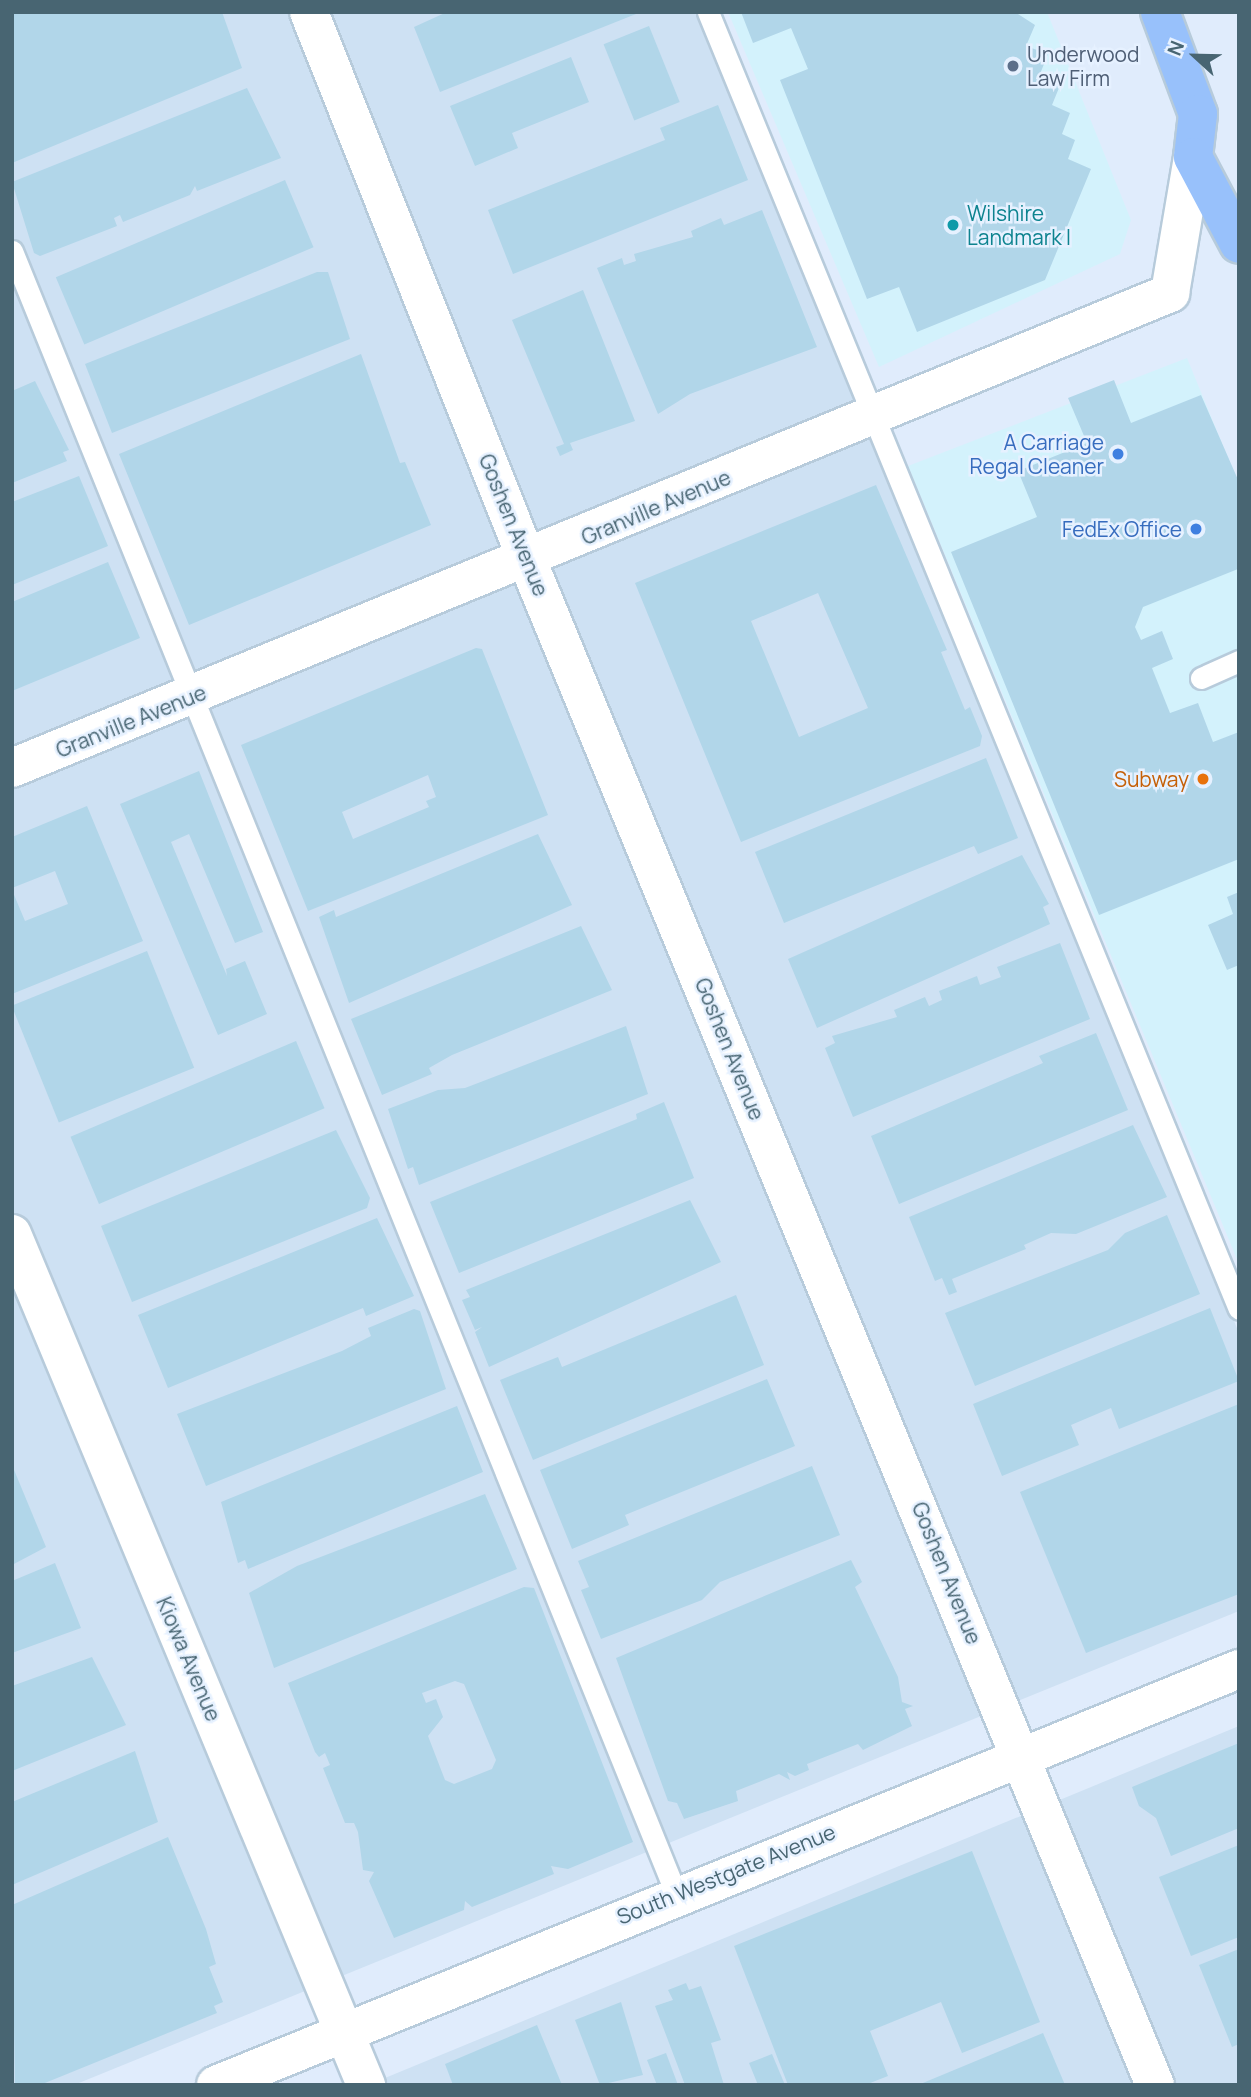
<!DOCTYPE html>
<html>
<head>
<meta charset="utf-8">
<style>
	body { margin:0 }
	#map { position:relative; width:1251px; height:2097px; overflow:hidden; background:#e0ecfc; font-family:Manrope,sans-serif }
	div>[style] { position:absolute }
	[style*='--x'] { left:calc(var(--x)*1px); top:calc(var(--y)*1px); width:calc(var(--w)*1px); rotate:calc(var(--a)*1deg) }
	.residential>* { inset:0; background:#cee1f3 }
	.commercial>* { inset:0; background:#d3f2fc }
	.building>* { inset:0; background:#b1d6e9; transform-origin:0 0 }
	.roads { filter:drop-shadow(2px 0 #b7cbdb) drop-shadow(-2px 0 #b7cbdb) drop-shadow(0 2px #b7cbdb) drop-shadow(0 -2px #b7cbdb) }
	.lane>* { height:21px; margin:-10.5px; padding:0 10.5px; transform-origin:10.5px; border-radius:10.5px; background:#fff }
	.street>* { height:38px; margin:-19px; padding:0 19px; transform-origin:19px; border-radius:19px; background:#fff }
	.primary>* { height:38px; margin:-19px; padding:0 19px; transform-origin:19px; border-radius:19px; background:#98c1fb }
	.dots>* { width:19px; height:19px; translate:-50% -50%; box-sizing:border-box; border:4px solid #e6f1ff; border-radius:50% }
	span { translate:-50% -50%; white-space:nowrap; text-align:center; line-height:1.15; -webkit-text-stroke:5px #e6f1ff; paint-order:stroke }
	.service-label { font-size:21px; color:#4e5e75 }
	.left { translate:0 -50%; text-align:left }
	.culture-label { font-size:21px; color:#0d838f }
	.shop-label { font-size:21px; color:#366cbe }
	.right { translate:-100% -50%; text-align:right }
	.street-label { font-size:21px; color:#486572 }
	.food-label { font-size:21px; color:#c56008 }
	.frame { position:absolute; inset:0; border:14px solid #486572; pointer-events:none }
	.north { position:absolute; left:1160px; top:21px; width:70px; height:70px; -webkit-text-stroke:5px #e6f1ff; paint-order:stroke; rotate:292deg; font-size:19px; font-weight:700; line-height:28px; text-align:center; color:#486572 }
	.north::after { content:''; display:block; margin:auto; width:24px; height:32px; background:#486572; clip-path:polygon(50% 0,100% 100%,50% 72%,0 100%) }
</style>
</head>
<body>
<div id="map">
	<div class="residential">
		<i style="clip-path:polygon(12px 12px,696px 12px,1239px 1333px,1239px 1611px,74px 2085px,12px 2085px)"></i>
		<i style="clip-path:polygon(1239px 1726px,1239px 2085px,368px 2085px)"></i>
	</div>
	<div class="commercial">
		<i style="clip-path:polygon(728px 12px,1047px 12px,1131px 220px,1120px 254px,879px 367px)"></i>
		<i style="clip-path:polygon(1187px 358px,1239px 485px,1239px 1264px,908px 466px)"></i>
	</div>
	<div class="building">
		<i style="clip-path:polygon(12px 12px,222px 12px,242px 68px,12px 163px)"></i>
		<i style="clip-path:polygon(641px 12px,440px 92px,414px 27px,447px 12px)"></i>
		<i style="clip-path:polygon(741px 12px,1015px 12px,1035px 25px,1026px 46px,1048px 54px,1040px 74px,1061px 83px,1052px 105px,1070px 113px,1062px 134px,1075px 140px,1068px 159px,1091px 169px,1045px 280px,917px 332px,899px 287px,867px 299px,780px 80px,808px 69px,791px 28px,753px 43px)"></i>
		<i style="left:649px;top:26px;width:82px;height:49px;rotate:68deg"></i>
		<i style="clip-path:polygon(571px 57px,589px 102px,512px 133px,518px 148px,475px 166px,450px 106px)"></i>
		<i style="clip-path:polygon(247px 88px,281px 158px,197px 191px,195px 186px,190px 195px,123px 222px,120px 215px,114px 218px,117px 226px,40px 256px,34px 253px,12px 182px)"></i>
		<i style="clip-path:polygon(718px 105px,748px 180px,513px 274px,488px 210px,665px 140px,660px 128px)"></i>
		<i style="left:285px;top:180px;width:73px;height:249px;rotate:67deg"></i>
		<i style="clip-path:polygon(762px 210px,817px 347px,690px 394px,658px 414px,597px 268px,622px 258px,624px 265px,636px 261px,634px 254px,693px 237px,691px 231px,721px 218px,724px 225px)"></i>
		<i style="clip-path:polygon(317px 272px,328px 272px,350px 339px,112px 433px,85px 364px)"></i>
		<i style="clip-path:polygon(583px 290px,635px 421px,570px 443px,573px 450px,560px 456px,556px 447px,564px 444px,512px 320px)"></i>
		<i style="clip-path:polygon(361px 354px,400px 463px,405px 462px,431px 525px,189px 625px,119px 454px)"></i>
		<i style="clip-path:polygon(1114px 380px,1131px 423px,1201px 395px,1239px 482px,1238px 569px,1143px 607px,1135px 627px,1141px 640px,1162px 631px,1173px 659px,1152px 668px,1170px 713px,1198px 703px,1213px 742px,1239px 732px,1239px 859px,1099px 915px,951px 552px,1037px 517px,1018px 471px,1065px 452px,1060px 439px,1068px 435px,1074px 448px,1087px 443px,1068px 398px)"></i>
		<i style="clip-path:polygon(35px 381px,69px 450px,63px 452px,67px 461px,12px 483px,12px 391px)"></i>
		<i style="clip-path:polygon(79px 476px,108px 546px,12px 585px,12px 502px)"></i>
		<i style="clip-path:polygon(evenodd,876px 485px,947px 650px,941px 652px,965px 710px,970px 707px,982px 736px,980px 746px,741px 842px,635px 583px,876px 485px,818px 593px,868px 708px,799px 737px,751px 621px,818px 593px)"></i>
		<i style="clip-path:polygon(108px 562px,140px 638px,12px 691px,12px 602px)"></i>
		<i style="clip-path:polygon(evenodd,476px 648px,482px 649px,548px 815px,308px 911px,241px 745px,476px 648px,428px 775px,436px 797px,426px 801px,429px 807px,353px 839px,342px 812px,428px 775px)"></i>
		<i style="clip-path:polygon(986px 758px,1018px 838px,978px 854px,974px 846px,784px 923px,755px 852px)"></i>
		<i style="clip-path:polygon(199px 771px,263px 932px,235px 943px,189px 834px,171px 842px,227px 976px,226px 969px,245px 961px,267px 1014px,218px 1035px,120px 804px)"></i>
		<i style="clip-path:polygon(87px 806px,143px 941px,12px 994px,12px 890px,25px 921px,68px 904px,55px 871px,12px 888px,12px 837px)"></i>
		<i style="clip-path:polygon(538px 834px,572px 905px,349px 1003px,319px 917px,334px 910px,336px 917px)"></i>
		<i style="clip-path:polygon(1022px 855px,1049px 904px,1043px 907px,1050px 924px,817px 1028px,788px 959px)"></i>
		<i style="clip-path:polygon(1239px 892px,1239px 965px,1227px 970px,1208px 925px,1233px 914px,1227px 897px)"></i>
		<i style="clip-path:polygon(581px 926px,612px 990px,452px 1055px,429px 1068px,432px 1074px,382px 1095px,351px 1019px)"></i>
		<i style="clip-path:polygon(1060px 943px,1090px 1019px,853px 1117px,825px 1048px,835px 1043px,832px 1036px,897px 1017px,894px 1010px,925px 997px,929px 1006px,942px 1000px,939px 991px,977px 976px,980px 985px,1001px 977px,997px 967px)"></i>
		<i style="left:147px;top:951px;width:126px;height:146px;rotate:68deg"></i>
		<i style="clip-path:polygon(626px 1026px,648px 1094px,419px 1185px,413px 1167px,408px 1169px,388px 1109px,438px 1090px,465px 1088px)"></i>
		<i style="clip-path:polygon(1096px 1033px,1128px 1110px,899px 1204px,871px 1136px,1043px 1063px,1039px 1056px)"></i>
		<i style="left:296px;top:1041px;width:73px;height:245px;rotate:67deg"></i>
		<i style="clip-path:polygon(664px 1102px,694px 1178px,459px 1273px,430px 1202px,637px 1119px,636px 1114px)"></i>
		<i style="clip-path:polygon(1133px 1125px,1167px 1197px,1076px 1234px,1051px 1233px,1024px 1245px,1026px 1249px,952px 1279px,957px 1292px,949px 1295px,942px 1278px,935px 1281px,909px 1217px)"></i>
		<i style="clip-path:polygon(336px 1130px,370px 1198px,367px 1208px,132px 1302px,101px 1226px)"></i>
		<i style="clip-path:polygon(690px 1200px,721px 1262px,489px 1367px,475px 1332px,482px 1327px,475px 1330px,462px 1300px,470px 1297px,466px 1290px)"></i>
		<i style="clip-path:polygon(1167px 1215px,1200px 1294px,975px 1386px,945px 1313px,1108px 1250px,1125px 1233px)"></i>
		<i style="clip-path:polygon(377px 1218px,414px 1296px,366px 1316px,363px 1308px,168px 1388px,138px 1315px)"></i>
		<i style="clip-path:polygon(736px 1295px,764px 1365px,533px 1460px,500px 1380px,558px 1357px,562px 1367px)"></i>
		<i style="clip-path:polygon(1210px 1308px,1239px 1381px,1119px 1429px,1111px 1408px,1071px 1425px,1079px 1445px,1002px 1476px,973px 1404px)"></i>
		<i style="clip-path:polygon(414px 1309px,420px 1311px,446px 1389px,206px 1486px,177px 1414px,342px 1351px,371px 1336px,368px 1328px)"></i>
		<i style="clip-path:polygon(767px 1379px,795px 1446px,625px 1515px,629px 1525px,572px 1549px,540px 1470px)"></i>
		<i style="clip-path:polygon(1239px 1404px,1239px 1594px,1086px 1653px,1020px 1492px)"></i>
		<i style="clip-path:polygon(457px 1406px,483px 1472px,248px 1569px,245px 1560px,238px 1563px,221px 1502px)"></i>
		<i style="clip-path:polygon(12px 1465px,46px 1547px,12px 1565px)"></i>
		<i style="clip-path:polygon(812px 1466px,840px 1535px,720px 1582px,702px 1600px,601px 1639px,581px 1590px,589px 1587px,578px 1561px)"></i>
		<i style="clip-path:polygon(485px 1494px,517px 1569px,274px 1668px,249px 1593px,297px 1566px)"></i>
		<i style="clip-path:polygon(851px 1560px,862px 1582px,855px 1587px,898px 1677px,902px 1702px,913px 1706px,905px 1709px,912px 1726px,863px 1750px,858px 1744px,807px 1764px,809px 1770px,795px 1776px,787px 1772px,790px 1780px,779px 1774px,736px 1791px,738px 1801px,684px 1819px,677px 1803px,668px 1801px,616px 1658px)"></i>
		<i style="clip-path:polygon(55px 1563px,81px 1628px,12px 1653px,12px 1581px)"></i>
		<i style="clip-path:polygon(evenodd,524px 1587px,534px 1588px,633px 1842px,568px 1869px,551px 1866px,554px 1874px,472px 1907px,465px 1901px,464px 1910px,394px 1938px,369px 1881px,374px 1872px,363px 1870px,358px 1832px,354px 1823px,345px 1823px,323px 1768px,330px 1765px,325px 1753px,319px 1757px,315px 1752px,288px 1683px,524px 1587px,455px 1681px,464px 1684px,496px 1760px,492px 1769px,454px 1784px,445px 1780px,428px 1736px,443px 1717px,436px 1699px,426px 1703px,422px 1693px,455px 1681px)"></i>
		<i style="clip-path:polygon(92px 1657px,126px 1725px,12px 1771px,12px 1686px)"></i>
		<i style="clip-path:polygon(1239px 1743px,1239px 1828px,1171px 1856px,1156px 1818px,1139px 1806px,1132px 1787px)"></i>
		<i style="clip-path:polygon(135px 1751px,158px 1822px,12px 1885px,12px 1802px)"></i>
		<i style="clip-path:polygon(168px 1837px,206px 1929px,216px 1964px,209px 1967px,223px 2002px,214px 2006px,217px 2013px,40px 2085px,15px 2085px,12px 1905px)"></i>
		<i style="clip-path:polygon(1239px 1845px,1239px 1937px,1191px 1956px,1159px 1877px)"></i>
		<i style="clip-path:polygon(972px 1851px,1040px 2022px,962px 2053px,941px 2002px,870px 2031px,888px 2076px,865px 2085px,788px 2085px,734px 1946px)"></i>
		<i style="clip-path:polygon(1239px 1949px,1239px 2044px,1232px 2047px,1199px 1965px)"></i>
		<i style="clip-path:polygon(686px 1983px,689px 1990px,701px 1986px,721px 2040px,711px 2043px,724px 2085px,685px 2085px,655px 2006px,673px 2000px,668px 1990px)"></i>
		<i style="clip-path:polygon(621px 2002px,643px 2075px,600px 2085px,575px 2020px)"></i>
		<i style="clip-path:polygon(537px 2025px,562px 2085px,453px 2085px,445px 2064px)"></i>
		<i style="clip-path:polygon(1043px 2033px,1065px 2085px,918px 2085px)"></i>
		<i style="clip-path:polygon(666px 2053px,678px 2085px,657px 2085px,647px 2060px)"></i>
		<i style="clip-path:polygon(772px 2054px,785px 2085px,758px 2085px,749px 2063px)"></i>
	</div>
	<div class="roads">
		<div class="lane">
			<i style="--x:708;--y:12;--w:1401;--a:67.74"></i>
			<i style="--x:12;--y:251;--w:1772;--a:67.99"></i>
			<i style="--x:1201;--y:678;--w:42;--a:-24.1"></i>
		</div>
		<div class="street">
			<i style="--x:309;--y:12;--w:590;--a:68.31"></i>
			<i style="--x:527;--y:560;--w:1649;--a:67.62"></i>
			<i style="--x:12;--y:768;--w:1252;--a:-22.3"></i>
			<i style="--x:1170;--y:293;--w:138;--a:-80.4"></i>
			<i style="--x:12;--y:1234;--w:922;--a:67.41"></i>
			<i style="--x:216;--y:2085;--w:1104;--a:-22.13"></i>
		</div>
		<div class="primary">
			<i style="--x:1160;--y:12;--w:109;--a:69.6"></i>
			<i style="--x:1198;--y:114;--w:43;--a:96.6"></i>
			<i style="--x:1193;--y:157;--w:98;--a:62.1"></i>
		</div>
	</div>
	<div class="dots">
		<i style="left:1013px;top:66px;background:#5c6f8a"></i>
		<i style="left:953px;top:225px;background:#0f9aa8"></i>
		<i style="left:1118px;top:454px;background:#3f7fe0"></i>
		<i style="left:1196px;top:529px;background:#3f7fe0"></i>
		<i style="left:1203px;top:779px;background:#e8710a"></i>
	</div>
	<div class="service-label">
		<span class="left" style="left:1027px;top:66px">Underwood<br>Law Firm</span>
	</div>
	<div class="culture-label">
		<span class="left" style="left:967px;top:225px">Wilshire<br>Landmark I</span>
	</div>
	<div class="shop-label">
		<span class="right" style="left:1104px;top:454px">A Carriage<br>Regal Cleaner</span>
		<span class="right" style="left:1182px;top:529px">FedEx Office</span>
	</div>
	<div class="street-label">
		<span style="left:656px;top:507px;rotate:-23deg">Granville Avenue</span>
		<span style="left:514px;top:525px;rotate:68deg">Goshen Avenue</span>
		<span style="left:131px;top:721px;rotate:-22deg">Granville Avenue</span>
		<span style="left:730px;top:1049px;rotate:68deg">Goshen Avenue</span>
		<span style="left:947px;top:1573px;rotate:68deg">Goshen Avenue</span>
		<span style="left:189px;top:1659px;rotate:67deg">Kiowa Avenue</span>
		<span style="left:726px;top:1874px;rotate:-22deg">South Westgate Avenue</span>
	</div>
	<div class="food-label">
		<span class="right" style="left:1189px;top:779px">Subway</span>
	</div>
	<div class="frame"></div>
	<div class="north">N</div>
</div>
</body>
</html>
